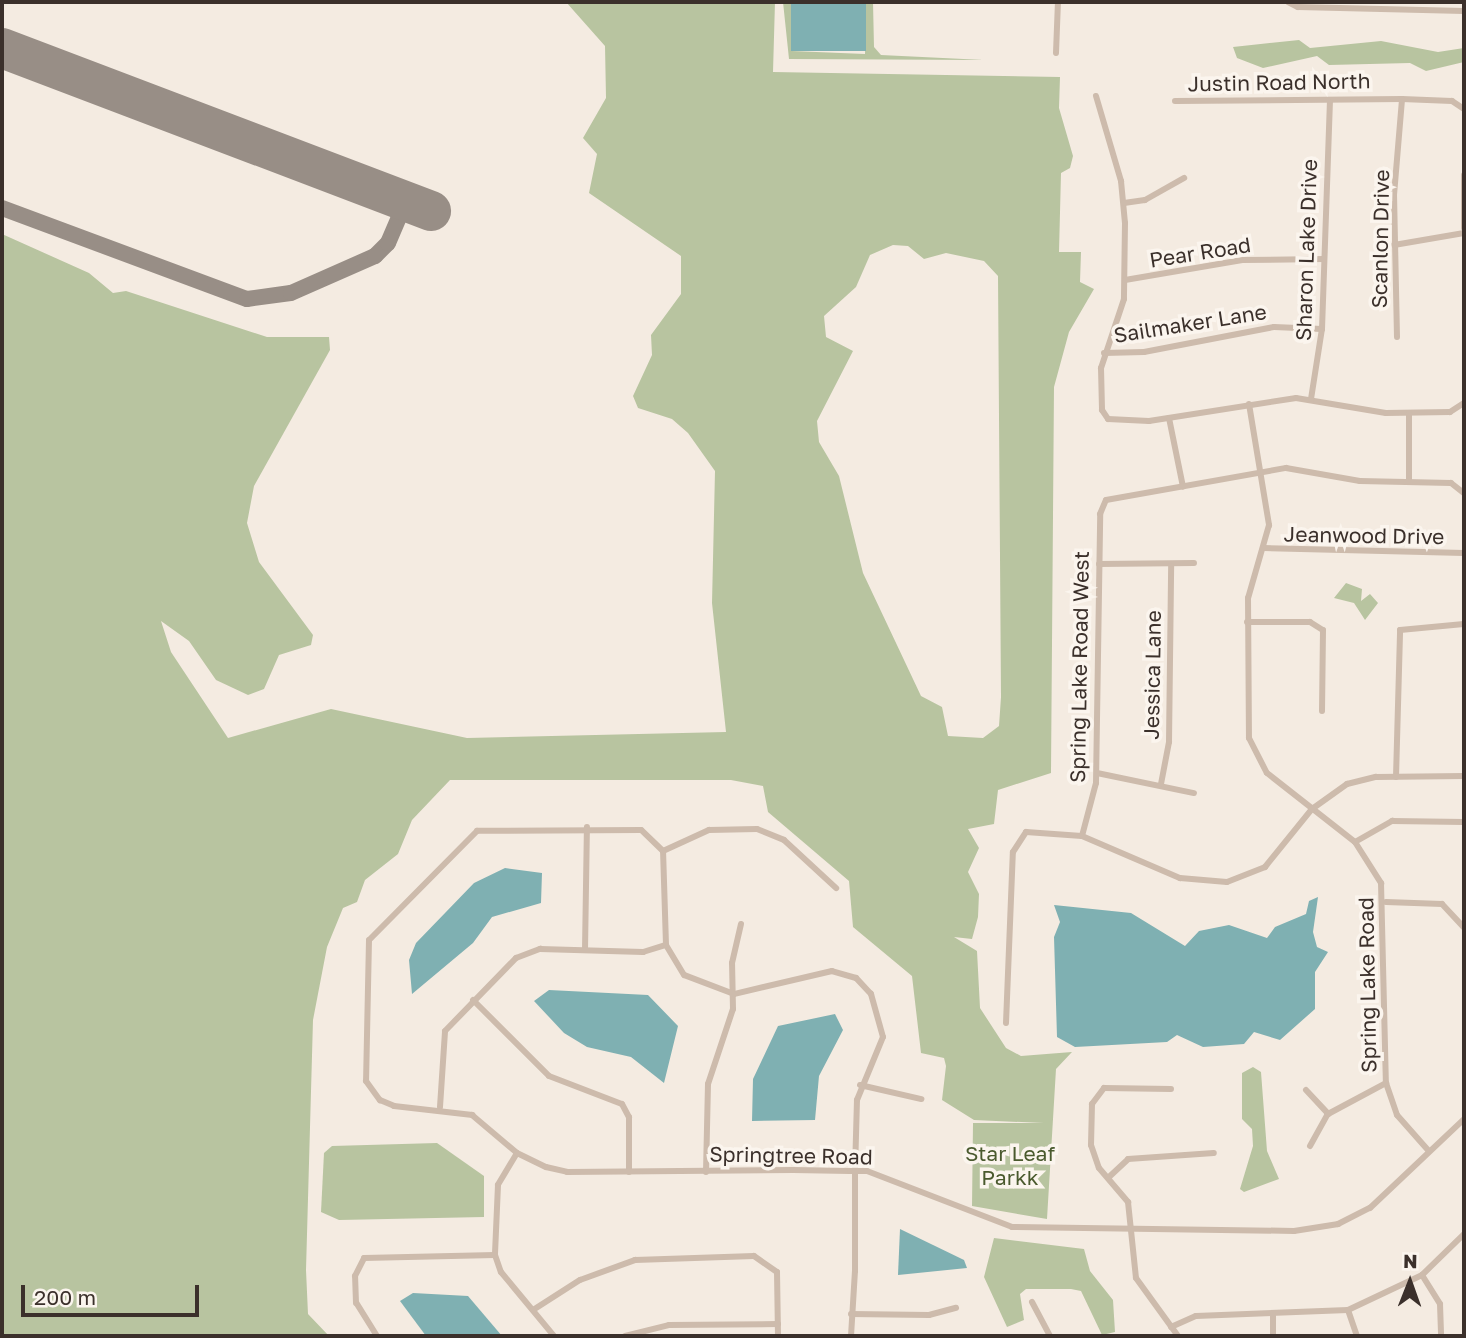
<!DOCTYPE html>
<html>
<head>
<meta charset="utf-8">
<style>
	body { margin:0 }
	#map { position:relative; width:1466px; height:1338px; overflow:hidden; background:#f4ebe1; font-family:"Golos Text",sans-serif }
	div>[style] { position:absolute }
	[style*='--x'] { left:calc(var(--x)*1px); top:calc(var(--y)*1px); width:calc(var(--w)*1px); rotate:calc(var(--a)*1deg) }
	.green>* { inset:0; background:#b8c4a0 }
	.water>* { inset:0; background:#7fb0b2; transform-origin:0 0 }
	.taxiway>* { height:16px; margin:-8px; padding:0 8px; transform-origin:8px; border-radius:8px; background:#988e86 }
	.runway>* { height:40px; margin:-20px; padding:0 20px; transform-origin:20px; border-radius:20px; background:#988e86 }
	.minor>* { height:6px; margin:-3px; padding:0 3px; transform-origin:3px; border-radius:3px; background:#cdbbac }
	span { translate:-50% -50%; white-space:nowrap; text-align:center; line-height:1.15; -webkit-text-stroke:7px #fbf5ee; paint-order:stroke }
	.street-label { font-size:21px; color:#3b302b }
	.park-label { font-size:21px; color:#4a5a2e }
	.frame { position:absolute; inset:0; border:4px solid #3b302b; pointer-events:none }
	.north { position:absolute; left:1375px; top:1247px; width:70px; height:70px; -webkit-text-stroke:5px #fbf5ee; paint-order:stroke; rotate:1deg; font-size:19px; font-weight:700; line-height:28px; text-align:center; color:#3b302b }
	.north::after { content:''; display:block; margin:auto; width:24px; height:32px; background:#3b302b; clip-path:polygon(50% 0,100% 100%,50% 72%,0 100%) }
	.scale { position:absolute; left:21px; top:1285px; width:178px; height:32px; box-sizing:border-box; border:4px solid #3b302b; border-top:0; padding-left:9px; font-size:21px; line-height:24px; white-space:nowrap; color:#3b302b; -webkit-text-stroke:5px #fbf5ee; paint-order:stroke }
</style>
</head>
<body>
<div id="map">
	<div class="green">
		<i style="clip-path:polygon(evenodd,566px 2px,775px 2px,773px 72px,1060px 77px,1059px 108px,1073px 156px,1070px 168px,1061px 173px,1059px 252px,1081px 252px,1080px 282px,1094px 289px,1069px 332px,1054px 387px,1051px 773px,998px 790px,994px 824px,968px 829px,979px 848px,968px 872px,979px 894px,978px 917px,972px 939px,954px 937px,977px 951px,980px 1008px,1006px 1048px,1021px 1056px,1072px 1052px,1056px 1069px,1047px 1219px,972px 1206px,973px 1123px,1044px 1123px,974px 1120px,942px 1100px,946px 1066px,944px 1058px,921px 1053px,912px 976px,853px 927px,849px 881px,768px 812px,763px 786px,731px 780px,450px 780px,412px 820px,398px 854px,365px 880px,357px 902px,343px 908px,327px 947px,313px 1020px,306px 1270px,308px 1314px,329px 1336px,2px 1336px,2px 234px,89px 273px,113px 293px,126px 291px,267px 337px,329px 337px,330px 350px,254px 486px,247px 523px,259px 562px,313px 635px,311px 645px,279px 655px,264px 689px,248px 695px,216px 680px,189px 641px,161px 621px,171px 652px,228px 738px,331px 709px,467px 738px,726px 732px,712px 603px,715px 471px,688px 433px,672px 419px,638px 408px,633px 396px,652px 355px,651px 335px,681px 294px,681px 256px,589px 193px,597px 154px,583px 138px,606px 98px,605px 46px,566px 2px,893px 245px,908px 246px,924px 259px,946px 253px,984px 261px,998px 276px,1001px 697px,999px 726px,983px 738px,948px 736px,942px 707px,921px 696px,863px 573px,839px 476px,819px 442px,817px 421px,853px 351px,826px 337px,824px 316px,856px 287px,870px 255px,893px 245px)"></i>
		<i style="clip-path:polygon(783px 2px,791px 2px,792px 51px,865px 54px,866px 2px,873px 2px,874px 47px,881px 55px,984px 60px,789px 59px)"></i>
		<i style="clip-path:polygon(1299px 40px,1310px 48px,1381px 41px,1438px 52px,1464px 48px,1464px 62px,1426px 71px,1410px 63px,1329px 65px,1317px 56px,1263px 68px,1237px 58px,1233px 47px)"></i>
		<i style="clip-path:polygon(1346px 583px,1362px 589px,1361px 601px,1370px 594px,1378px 603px,1365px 620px,1354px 603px,1334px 598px)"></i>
		<i style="clip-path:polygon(1253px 1067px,1261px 1072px,1267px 1151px,1279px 1179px,1244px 1192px,1240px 1189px,1253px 1146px,1252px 1129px,1242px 1119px,1242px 1073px)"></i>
		<i style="clip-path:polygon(437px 1143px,484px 1176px,484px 1217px,339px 1220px,321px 1212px,324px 1153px,332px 1146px)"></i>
		<i style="clip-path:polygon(994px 1238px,1084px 1249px,1090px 1271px,1113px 1300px,1115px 1332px,1102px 1335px,1081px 1291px,1071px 1289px,1026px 1289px,1020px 1294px,1024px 1320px,1007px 1327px,984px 1277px)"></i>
	</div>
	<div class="water">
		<i style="left:791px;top:2px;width:75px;height:49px"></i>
		<i style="clip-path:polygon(505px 868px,542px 873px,541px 903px,492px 917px,473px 943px,412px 994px,409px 960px,416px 943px,474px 883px)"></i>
		<i style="clip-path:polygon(1318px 897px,1313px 932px,1317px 947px,1328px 952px,1315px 972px,1315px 1009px,1280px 1040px,1254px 1032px,1244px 1044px,1203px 1047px,1177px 1035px,1167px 1042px,1075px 1047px,1057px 1037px,1054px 937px,1060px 922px,1054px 905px,1131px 913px,1185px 946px,1199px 931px,1229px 925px,1267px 938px,1275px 927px,1306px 914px,1309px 901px)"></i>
		<i style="clip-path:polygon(549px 990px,648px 995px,678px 1026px,664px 1083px,631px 1057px,587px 1047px,564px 1033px,534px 1001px)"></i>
		<i style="clip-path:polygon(835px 1014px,843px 1030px,819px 1076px,815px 1120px,752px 1121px,753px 1079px,778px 1026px)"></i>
		<i style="clip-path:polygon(900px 1229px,964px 1260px,967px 1268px,898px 1275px)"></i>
		<i style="clip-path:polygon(413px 1293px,468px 1296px,502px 1336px,426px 1336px,400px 1301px)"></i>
	</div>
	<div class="taxiway">
		<i style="--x:2;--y:208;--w:261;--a:20.4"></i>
		<i style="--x:247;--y:299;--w:44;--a:-7.8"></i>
		<i style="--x:291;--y:293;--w:92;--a:-23.8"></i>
		<i style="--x:375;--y:256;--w:18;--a:-45"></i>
		<i style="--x:388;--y:243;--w:46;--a:-66.8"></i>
	</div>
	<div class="runway">
		<i style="--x:2;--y:48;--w:459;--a:20.8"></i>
	</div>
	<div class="minor">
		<i style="--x:1288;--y:2;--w:11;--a:27"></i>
		<i style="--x:1298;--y:7;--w:166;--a:1.4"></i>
		<i style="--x:1056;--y:53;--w:51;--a:-87.8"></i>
		<i style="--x:1096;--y:96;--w:89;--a:73.6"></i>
		<i style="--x:1121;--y:181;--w:42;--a:84.6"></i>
		<i style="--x:1125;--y:223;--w:76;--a:90.8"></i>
		<i style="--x:1124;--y:299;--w:73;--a:108.4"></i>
		<i style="--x:1101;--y:368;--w:42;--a:88.6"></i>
		<i style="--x:1102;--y:410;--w:11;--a:56"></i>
		<i style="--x:1108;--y:419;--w:41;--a:2.8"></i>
		<i style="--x:1149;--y:421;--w:149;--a:-8.9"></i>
		<i style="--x:1296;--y:398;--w:91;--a:9.5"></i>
		<i style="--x:1386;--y:413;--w:64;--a:-0.9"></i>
		<i style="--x:1450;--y:412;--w:17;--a:-33"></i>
		<i style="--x:1175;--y:101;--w:227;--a:-0.5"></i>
		<i style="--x:1402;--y:99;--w:50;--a:2.3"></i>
		<i style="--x:1452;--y:101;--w:14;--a:34"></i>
		<i style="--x:1464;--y:175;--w:53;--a:90"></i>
		<i style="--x:1124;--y:203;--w:21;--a:-8"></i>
		<i style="--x:1145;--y:200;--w:45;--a:-29.4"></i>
		<i style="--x:1394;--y:245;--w:71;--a:-9.7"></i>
		<i style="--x:1125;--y:280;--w:119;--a:-9.7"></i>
		<i style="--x:1242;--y:260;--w:82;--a:-0.7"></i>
		<i style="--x:1397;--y:337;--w:142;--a:-91.2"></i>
		<i style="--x:1394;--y:195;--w:96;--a:-85.2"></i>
		<i style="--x:1104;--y:353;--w:40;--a:-1.4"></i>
		<i style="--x:1144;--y:352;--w:132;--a:-10.9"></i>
		<i style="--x:1274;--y:327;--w:48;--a:2.4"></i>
		<i style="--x:1311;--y:399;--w:71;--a:-81.1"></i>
		<i style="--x:1322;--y:329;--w:227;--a:-88"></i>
		<i style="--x:1249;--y:404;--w:123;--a:80.6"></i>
		<i style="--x:1269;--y:525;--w:76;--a:106"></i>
		<i style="--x:1248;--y:598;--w:140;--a:89.6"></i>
		<i style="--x:1249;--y:738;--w:39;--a:63"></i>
		<i style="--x:1267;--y:773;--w:112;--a:38.1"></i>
		<i style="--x:1355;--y:842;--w:49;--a:57.6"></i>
		<i style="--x:1381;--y:883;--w:200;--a:88.6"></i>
		<i style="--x:1386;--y:1083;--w:34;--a:71"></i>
		<i style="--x:1397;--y:1115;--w:47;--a:48.5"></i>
		<i style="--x:1169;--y:418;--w:70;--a:78.5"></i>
		<i style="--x:1409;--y:482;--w:69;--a:-90"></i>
		<i style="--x:1264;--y:548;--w:200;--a:1.4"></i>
		<i style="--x:1099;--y:564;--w:95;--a:-0.6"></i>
		<i style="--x:1247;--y:622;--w:63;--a:0"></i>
		<i style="--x:1310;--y:622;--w:15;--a:32"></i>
		<i style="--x:1323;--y:630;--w:81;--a:90.7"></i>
		<i style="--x:1097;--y:773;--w:99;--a:11.7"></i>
		<i style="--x:1396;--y:777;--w:147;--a:-88.4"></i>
		<i style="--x:1400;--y:630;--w:64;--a:-5.4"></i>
		<i style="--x:1161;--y:784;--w:43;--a:-79.2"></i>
		<i style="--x:1169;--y:742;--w:176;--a:-89.3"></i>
		<i style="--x:1082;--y:836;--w:55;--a:-75.2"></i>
		<i style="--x:1096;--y:783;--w:269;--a:-89.1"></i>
		<i style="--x:1100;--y:514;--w:15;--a:-67"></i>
		<i style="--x:1106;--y:500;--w:183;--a:-10.1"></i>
		<i style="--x:1286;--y:468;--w:75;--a:10"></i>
		<i style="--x:1360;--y:481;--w:91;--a:1.3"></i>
		<i style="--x:1451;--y:483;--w:16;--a:38"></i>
		<i style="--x:1355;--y:842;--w:43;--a:-29.6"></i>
		<i style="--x:1392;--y:821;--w:72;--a:0.8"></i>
		<i style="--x:663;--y:851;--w:51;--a:-24.5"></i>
		<i style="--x:709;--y:830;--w:48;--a:-1.2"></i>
		<i style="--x:757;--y:829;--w:29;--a:22"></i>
		<i style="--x:784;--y:840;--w:71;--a:42.7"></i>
		<i style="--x:1386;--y:902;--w:56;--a:2"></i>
		<i style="--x:1442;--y:904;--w:33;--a:47"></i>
		<i style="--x:585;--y:950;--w:123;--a:-89.1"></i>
		<i style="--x:473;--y:1000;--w:107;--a:45"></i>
		<i style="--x:549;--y:1076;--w:78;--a:21"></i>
		<i style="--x:622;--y:1104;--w:15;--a:62"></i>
		<i style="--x:629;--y:1117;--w:55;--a:90"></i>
		<i style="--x:1006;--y:1023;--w:171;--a:-87.7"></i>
		<i style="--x:1013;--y:852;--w:24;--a:-57"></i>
		<i style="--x:1026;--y:832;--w:56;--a:4.1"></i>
		<i style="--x:1082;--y:836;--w:107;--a:23.2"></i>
		<i style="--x:1180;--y:878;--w:47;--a:4.9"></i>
		<i style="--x:1227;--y:882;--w:41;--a:-21.5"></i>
		<i style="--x:1265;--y:867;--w:75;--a:-51"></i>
		<i style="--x:1312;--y:809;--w:43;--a:-35.5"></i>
		<i style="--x:1347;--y:784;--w:30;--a:-14"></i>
		<i style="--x:1376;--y:777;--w:88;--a:-0.7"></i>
		<i style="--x:860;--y:1085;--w:63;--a:12.9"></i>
		<i style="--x:1171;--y:1089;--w:67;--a:-179.1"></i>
		<i style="--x:1104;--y:1088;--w:20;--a:127"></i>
		<i style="--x:1092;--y:1104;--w:41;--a:91.4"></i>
		<i style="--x:1091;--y:1145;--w:24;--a:71"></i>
		<i style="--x:1099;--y:1168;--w:45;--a:49.5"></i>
		<i style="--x:1128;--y:1202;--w:76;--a:84"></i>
		<i style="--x:1136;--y:1278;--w:72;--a:54.1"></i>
		<i style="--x:1306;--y:1090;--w:33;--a:47"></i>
		<i style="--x:440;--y:1107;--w:76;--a:-86.2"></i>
		<i style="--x:445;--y:1031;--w:102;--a:-45.8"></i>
		<i style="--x:516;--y:958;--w:26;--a:-21"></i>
		<i style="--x:540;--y:949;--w:103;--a:1.7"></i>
		<i style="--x:643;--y:952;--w:24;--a:-17"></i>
		<i style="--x:1310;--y:1146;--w:37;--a:-61"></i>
		<i style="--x:1328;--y:1114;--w:66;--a:-28.1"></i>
		<i style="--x:517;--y:1153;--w:37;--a:121"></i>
		<i style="--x:498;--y:1185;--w:70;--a:92.5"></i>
		<i style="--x:495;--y:1255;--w:18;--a:71"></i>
		<i style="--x:501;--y:1272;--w:83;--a:50.4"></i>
		<i style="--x:706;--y:1172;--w:88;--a:-88.7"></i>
		<i style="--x:708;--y:1084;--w:79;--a:-71.6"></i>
		<i style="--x:733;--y:1009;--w:46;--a:-91.2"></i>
		<i style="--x:732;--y:963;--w:40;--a:-77"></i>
		<i style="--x:1109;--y:1177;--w:26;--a:-43"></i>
		<i style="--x:1128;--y:1159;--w:86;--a:-4"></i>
		<i style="--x:1422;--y:1275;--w:34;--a:58"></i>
		<i style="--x:1440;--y:1304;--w:32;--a:88"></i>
		<i style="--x:1032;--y:1302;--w:38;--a:62"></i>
		<i style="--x:533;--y:1310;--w:56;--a:-32.6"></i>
		<i style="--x:580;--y:1280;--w:59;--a:-20"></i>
		<i style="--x:635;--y:1260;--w:119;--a:-1.9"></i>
		<i style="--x:754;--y:1256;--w:28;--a:35"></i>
		<i style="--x:777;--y:1272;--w:64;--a:89.1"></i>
		<i style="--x:1348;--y:1310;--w:28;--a:71"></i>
		<i style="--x:851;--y:1314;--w:78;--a:0.7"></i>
		<i style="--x:929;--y:1315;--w:28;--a:-15"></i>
		<i style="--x:1171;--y:1327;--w:27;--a:-24"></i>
		<i style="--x:1196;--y:1316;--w:152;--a:-2.3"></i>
		<i style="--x:1348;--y:1310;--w:82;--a:-25.3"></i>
		<i style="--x:1422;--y:1275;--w:59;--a:-44.3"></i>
		<i style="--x:377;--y:1336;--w:39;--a:-122"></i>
		<i style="--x:356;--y:1303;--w:27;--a:-92"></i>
		<i style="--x:355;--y:1276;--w:20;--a:-63"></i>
		<i style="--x:364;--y:1258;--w:131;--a:-1.3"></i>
		<i style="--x:625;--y:1336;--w:45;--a:-14"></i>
		<i style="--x:669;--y:1325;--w:109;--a:-0.5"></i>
		<i style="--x:851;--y:1336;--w:65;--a:-86.5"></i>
		<i style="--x:855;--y:1271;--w:100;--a:-90"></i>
		<i style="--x:855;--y:1171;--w:71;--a:-88.4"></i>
		<i style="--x:857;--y:1100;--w:68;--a:-67.6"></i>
		<i style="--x:883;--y:1037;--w:45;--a:-105.6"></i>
		<i style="--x:871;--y:994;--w:22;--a:-133"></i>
		<i style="--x:856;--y:978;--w:25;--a:-164"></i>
		<i style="--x:832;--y:971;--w:101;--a:166.8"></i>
		<i style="--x:734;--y:994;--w:53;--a:-159.2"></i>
		<i style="--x:684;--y:975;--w:35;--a:-121"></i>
		<i style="--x:666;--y:945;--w:94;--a:-91.8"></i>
		<i style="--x:663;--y:851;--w:30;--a:-136"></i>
		<i style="--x:641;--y:830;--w:164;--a:179.7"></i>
		<i style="--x:477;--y:831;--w:153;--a:134.7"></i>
		<i style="--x:369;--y:940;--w:141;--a:91.2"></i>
		<i style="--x:366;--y:1081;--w:24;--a:54"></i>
		<i style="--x:380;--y:1100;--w:15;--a:23"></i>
		<i style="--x:394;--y:1106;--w:79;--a:6.6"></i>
		<i style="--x:472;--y:1115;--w:59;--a:40.2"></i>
		<i style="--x:517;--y:1153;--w:32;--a:26"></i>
		<i style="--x:546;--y:1167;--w:22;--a:13"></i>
		<i style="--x:567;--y:1172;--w:226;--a:-0.5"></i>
		<i style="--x:793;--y:1170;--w:57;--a:1"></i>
		<i style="--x:850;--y:1171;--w:17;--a:0"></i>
		<i style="--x:867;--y:1171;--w:155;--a:21.1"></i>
		<i style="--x:1012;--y:1227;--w:282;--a:0.8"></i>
		<i style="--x:1294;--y:1231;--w:45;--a:-9"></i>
		<i style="--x:1338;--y:1224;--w:36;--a:-27"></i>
		<i style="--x:1370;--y:1208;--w:129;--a:-43.4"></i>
		<i style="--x:1273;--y:1336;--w:20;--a:-90"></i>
	</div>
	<div class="street-label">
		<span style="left:1279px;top:82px;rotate:-1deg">Justin Road North</span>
		<span style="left:1380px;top:239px;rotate:-89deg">Scanlon Drive</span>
		<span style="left:1306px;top:250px;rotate:-88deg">Sharon Lake Drive</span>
		<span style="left:1200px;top:252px;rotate:-9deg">Pear Road</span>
		<span style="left:1190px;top:323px;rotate:-9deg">Sailmaker Lane</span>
		<span style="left:1364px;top:535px;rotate:1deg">Jeanwood Drive</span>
		<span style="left:1079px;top:667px;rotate:-89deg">Spring Lake Road West</span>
		<span style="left:1152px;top:675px;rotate:-89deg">Jessica Lane</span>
		<span style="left:1367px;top:985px;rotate:-91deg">Spring Lake Road</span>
		<span style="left:791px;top:1155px;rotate:1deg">Springtree Road</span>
	</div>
	<div class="park-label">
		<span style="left:1010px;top:1165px">Star Leaf<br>Parkk</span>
	</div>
	<div class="frame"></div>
	<div class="north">N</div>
	<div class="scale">200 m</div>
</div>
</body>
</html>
